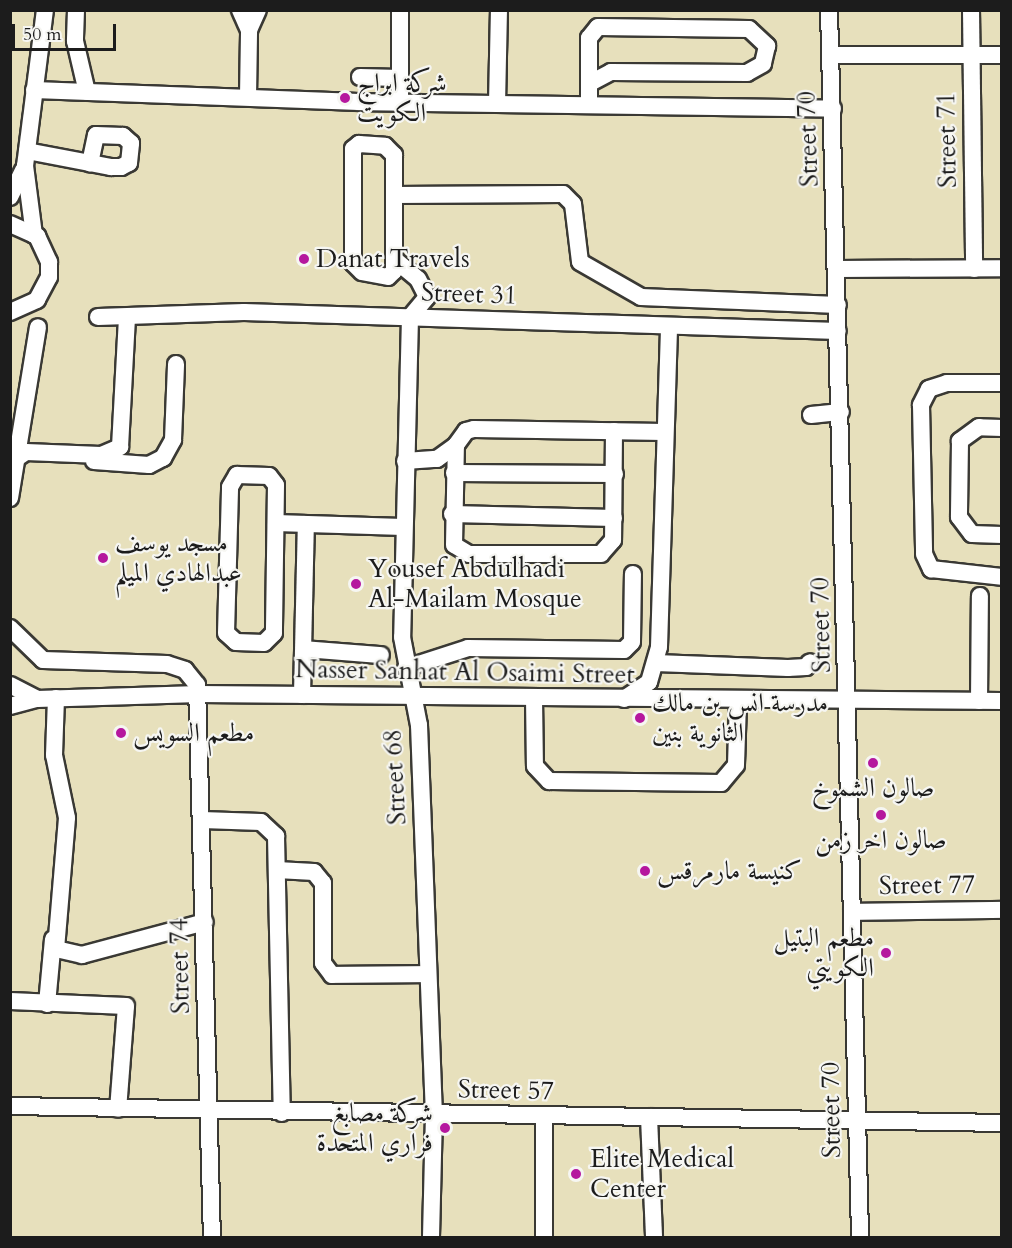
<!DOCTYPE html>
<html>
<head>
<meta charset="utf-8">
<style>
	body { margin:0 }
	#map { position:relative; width:1012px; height:1248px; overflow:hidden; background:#e7e0bc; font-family:Cardo,Amiri,serif }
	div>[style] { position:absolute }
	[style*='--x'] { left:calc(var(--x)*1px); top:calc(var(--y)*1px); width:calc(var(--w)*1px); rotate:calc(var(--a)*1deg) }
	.roads { filter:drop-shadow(2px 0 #3a3934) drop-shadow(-2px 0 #3a3934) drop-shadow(0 2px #3a3934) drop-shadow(0 -2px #3a3934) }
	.minor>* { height:16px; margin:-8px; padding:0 8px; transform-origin:8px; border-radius:8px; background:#fff }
	.dots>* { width:16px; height:16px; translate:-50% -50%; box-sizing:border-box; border:3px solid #f6f6f2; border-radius:50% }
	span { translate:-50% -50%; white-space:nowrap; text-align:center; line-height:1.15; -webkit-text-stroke:4.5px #f6f6f2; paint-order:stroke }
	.poi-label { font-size:26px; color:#1c1c1c }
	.left { translate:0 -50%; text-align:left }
	.right { translate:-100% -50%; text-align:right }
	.street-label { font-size:26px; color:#1c1c1c }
	.frame { position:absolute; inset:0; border:12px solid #1c1c1c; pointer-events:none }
	.scale { position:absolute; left:12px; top:24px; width:104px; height:27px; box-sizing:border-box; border:3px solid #1c1c1c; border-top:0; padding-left:8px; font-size:18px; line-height:21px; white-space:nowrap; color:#1c1c1c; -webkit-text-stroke:4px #f6f6f2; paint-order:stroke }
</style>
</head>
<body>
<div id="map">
	<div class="roads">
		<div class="minor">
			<i style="--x:76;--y:10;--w:31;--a:92"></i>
			<i style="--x:75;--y:41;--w:52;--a:76.8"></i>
			<i style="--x:240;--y:10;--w:22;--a:66"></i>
			<i style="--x:829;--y:10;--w:1228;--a:88.55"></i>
			<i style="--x:971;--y:10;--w:259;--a:89.3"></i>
			<i style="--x:831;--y:55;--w:171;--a:0"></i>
			<i style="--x:360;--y:77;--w:40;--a:1.4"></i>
			<i style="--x:34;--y:90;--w:325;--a:2.1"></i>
			<i style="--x:359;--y:102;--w:474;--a:0.8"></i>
			<i style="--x:248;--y:97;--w:67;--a:-89.1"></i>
			<i style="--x:249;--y:30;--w:22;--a:-66"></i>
			<i style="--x:400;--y:102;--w:92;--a:-90"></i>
			<i style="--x:497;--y:104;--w:94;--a:-88.8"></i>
			<i style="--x:589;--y:105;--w:67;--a:-90"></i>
			<i style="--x:589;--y:38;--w:14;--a:-51"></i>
			<i style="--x:598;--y:27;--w:151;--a:0.8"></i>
			<i style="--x:749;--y:29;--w:25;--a:43"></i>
			<i style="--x:767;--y:46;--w:18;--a:103"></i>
			<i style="--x:763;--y:64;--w:18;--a:151"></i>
			<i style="--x:747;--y:73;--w:136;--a:-179.6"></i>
			<i style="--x:611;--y:72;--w:24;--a:152"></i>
			<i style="--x:359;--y:144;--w:26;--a:4"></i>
			<i style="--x:385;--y:146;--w:13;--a:45"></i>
			<i style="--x:394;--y:155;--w:116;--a:90"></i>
			<i style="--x:394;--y:271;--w:8;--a:135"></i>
			<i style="--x:388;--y:277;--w:26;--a:-169"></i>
			<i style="--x:362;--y:272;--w:13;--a:-135"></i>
			<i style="--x:353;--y:263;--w:114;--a:-90"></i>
			<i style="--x:353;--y:149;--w:8;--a:-40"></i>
			<i style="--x:27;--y:151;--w:86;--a:10.8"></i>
			<i style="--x:111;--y:167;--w:10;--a:0"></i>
			<i style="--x:121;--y:167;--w:9;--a:-27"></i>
			<i style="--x:129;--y:163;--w:20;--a:-84"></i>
			<i style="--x:131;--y:143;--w:11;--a:-139"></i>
			<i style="--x:123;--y:136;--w:27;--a:-178"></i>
			<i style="--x:96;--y:135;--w:29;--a:102"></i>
			<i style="--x:394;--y:195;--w:169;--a:-0.3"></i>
			<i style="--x:563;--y:194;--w:14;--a:45"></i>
			<i style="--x:573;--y:204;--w:58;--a:83.1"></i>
			<i style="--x:580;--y:262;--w:70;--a:29.8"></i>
			<i style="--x:641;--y:297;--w:197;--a:2.3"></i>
			<i style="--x:10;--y:197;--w:30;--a:-64"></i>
			<i style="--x:10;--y:224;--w:30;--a:24"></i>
			<i style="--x:37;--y:236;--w:29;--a:65"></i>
			<i style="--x:49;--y:262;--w:15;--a:90"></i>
			<i style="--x:49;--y:277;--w:26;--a:118"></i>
			<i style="--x:37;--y:300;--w:30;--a:156"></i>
			<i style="--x:34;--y:235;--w:70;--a:-97.4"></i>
			<i style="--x:25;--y:166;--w:157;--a:-82.7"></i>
			<i style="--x:394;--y:259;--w:31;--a:40"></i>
			<i style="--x:418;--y:279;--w:20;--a:63"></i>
			<i style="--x:427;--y:297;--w:26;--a:130"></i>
			<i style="--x:410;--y:317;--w:320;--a:91.4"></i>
			<i style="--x:402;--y:637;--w:90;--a:79.1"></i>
			<i style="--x:419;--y:725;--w:389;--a:87.8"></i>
			<i style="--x:434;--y:1114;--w:124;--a:91.4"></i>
			<i style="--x:838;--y:269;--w:164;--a:-0.3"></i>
			<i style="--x:98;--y:317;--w:146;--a:-2"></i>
			<i style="--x:244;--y:312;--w:594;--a:1.83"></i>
			<i style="--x:1002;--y:383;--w:55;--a:180"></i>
			<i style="--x:947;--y:383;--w:19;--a:162"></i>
			<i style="--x:929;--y:389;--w:18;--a:117"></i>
			<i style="--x:921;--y:405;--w:149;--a:88.8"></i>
			<i style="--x:924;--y:554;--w:17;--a:65"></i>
			<i style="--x:931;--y:569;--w:71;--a:6.4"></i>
			<i style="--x:811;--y:415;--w:30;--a:-6"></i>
			<i style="--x:1002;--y:428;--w:23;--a:-178"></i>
			<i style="--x:979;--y:427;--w:24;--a:144"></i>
			<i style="--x:960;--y:441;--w:76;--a:90.8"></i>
			<i style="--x:959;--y:517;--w:21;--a:53"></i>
			<i style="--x:972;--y:534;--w:30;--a:2"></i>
			<i style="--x:614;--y:431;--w:109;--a:90.5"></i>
			<i style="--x:613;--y:540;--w:18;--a:131"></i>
			<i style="--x:601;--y:554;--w:132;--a:180"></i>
			<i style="--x:469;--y:554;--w:17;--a:-149"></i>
			<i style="--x:454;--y:545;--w:100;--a:-88.9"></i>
			<i style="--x:456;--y:445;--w:17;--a:-54"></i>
			<i style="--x:466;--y:431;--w:8;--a:-14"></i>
			<i style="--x:474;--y:429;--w:190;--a:0.9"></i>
			<i style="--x:94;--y:461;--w:55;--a:4.2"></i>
			<i style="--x:149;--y:465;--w:16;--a:-27"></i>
			<i style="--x:163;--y:458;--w:21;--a:-61"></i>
			<i style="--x:173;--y:440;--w:76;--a:-87.7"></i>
			<i style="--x:405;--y:461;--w:32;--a:-4"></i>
			<i style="--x:437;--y:459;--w:24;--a:-36"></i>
			<i style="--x:10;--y:463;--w:19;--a:-35"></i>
			<i style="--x:26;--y:452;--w:75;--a:2.3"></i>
			<i style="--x:101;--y:455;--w:21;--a:-23"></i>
			<i style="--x:120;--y:447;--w:130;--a:-86.9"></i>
			<i style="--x:454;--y:473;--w:161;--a:0.4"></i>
			<i style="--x:237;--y:475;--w:32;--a:2"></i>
			<i style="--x:269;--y:476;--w:11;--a:52"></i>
			<i style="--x:276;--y:485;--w:148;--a:90.8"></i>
			<i style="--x:274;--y:633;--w:14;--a:135"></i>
			<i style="--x:264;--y:643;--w:28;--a:-178"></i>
			<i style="--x:236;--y:642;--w:13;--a:-138"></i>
			<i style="--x:226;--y:633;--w:146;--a:-88.4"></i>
			<i style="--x:230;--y:487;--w:14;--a:-60"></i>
			<i style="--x:10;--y:498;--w:173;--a:-80.7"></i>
			<i style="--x:452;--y:514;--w:162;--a:1.4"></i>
			<i style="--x:276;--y:523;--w:127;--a:1.8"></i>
			<i style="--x:10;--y:628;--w:46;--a:44.1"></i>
			<i style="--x:43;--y:660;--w:124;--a:1.8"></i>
			<i style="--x:167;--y:664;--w:19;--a:18"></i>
			<i style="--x:185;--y:670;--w:19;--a:51"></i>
			<i style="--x:197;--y:685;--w:553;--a:88.45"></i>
			<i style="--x:304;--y:649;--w:77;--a:4.5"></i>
			<i style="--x:656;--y:663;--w:132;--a:2.2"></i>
			<i style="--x:788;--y:668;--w:18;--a:-3"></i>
			<i style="--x:806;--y:667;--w:6;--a:-51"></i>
			<i style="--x:406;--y:668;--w:65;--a:-17.9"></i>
			<i style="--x:468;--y:648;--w:156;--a:0.7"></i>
			<i style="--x:624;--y:650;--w:11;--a:-45"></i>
			<i style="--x:632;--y:642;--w:68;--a:-89.2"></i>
			<i style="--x:10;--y:685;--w:30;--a:27"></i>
			<i style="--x:302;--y:695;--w:171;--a:-88.7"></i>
			<i style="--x:56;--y:698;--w:57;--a:92"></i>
			<i style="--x:54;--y:755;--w:64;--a:78.3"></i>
			<i style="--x:67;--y:818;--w:131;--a:94.8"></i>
			<i style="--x:56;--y:949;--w:27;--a:13"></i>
			<i style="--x:82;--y:955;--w:127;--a:-15"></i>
			<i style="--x:534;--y:698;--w:68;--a:89.2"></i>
			<i style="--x:535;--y:766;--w:21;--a:47"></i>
			<i style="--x:549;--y:781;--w:172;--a:0.7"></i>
			<i style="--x:721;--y:783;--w:23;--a:-50"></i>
			<i style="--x:736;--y:765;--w:64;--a:-88.2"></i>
			<i style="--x:624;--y:699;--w:30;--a:-34"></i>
			<i style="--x:649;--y:682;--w:36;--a:-74"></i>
			<i style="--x:659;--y:647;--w:319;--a:-88.2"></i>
			<i style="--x:979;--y:701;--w:105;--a:-89.5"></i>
			<i style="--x:10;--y:706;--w:28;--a:-15"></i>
			<i style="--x:37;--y:699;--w:162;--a:-1.8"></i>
			<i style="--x:199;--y:694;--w:803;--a:0.5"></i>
			<i style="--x:202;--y:820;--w:59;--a:1.9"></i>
			<i style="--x:261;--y:822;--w:21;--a:43"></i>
			<i style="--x:276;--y:836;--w:277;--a:88.8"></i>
			<i style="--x:277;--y:870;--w:37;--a:3"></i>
			<i style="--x:314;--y:872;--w:14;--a:51"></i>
			<i style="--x:323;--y:883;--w:80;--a:90"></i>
			<i style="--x:323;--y:963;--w:15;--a:53"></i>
			<i style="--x:332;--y:975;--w:96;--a:-0.6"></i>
			<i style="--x:852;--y:912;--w:150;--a:-0.8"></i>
			<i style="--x:10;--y:1001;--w:116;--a:2.5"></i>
			<i style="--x:126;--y:1006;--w:103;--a:94.4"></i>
			<i style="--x:47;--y:1004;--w:65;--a:-84.7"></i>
			<i style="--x:10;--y:1106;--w:992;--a:0.98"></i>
			<i style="--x:544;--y:1116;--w:122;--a:90"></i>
			<i style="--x:649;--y:1117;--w:121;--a:87.6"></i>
		</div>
	</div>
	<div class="dots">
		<i style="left:345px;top:98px;background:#b5179e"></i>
		<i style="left:304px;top:259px;background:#b5179e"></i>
		<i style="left:103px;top:558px;background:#b5179e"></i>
		<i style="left:356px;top:584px;background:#b5179e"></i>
		<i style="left:640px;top:718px;background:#b5179e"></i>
		<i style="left:121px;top:733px;background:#b5179e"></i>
		<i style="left:873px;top:763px;background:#b5179e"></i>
		<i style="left:881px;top:815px;background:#b5179e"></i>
		<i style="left:645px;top:871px;background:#b5179e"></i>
		<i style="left:886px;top:953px;background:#b5179e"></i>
		<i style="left:445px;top:1128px;background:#b5179e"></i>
		<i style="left:576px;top:1174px;background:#b5179e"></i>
	</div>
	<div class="poi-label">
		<span class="left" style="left:357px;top:98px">شركة ابراج<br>الكويت</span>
		<span class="left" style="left:316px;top:259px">Danat Travels</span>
		<span class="left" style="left:115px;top:558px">مسجد يوسف<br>عبدالهادي الميلم</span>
		<span class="left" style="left:368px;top:584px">Yousef Abdulhadi<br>Al-Mailam Mosque</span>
		<span class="left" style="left:652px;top:718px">مدرسة انس بن مالك<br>الثانوية بنين</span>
		<span class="left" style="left:133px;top:733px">مطعم السويس</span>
		<span style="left:873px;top:788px">صالون الشموخ</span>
		<span style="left:881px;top:840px">صالون اخر زمن</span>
		<span class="left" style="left:657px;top:871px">كنيسة مارمرقس</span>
		<span class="right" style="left:874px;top:953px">مطعم البتيل<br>الكويتي</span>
		<span class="right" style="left:433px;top:1128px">شركة مصابغ<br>فراري المتحدة</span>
		<span class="left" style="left:590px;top:1174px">Elite Medical<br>Center</span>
	</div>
	<div class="street-label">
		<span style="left:808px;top:139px;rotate:-92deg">Street 70</span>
		<span style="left:947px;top:140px;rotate:-91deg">Street 71</span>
		<span style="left:469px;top:294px;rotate:2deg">Street 31</span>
		<span style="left:821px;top:625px;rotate:-91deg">Street 70</span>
		<span style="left:465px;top:672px;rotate:1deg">Nasser Sanhat Al Osaimi Street</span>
		<span style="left:395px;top:777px;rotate:-93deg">Street 68</span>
		<span style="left:927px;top:885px;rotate:-1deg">Street 77</span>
		<span style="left:180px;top:966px;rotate:-91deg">Street 74</span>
		<span style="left:506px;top:1090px;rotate:1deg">Street 57</span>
		<span style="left:831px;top:1110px;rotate:-91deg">Street 70</span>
	</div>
	<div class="frame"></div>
	<div class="scale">50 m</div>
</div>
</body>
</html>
